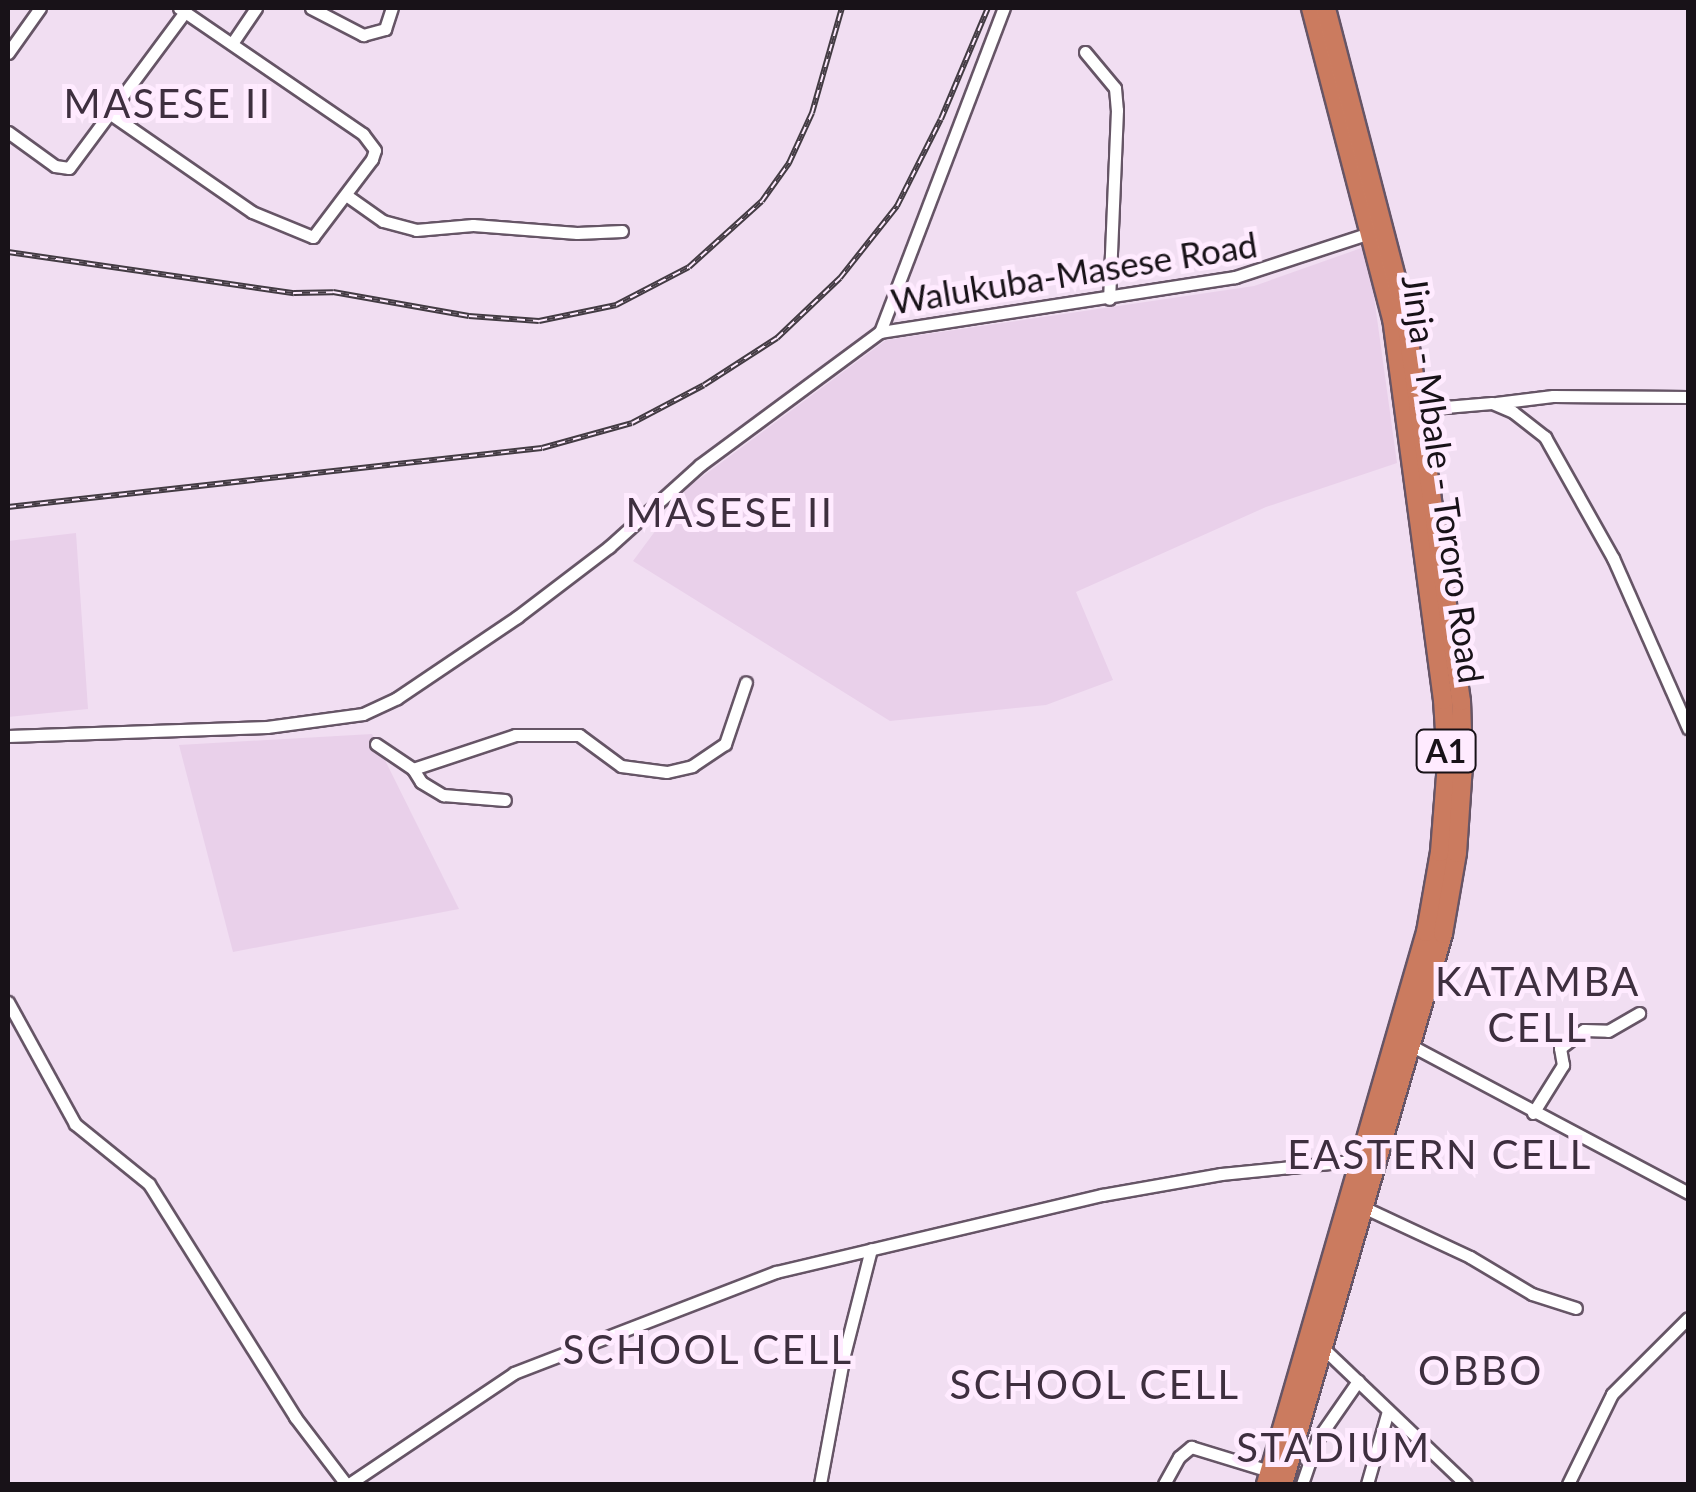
<!DOCTYPE html>
<html>
<head>
<meta charset="utf-8">
<style>
	body { margin:0 }
	#map { position:relative; width:1696px; height:1492px; overflow:hidden; background:#f1def2; font-family:Lato,sans-serif }
	div>[style] { position:absolute }
	[style*='--x'] { left:calc(var(--x)*1px); top:calc(var(--y)*1px); width:calc(var(--w)*1px); rotate:calc(var(--a)*1deg) }
	.built>* { inset:0; background:#e9d0ea }
	.roads { filter:drop-shadow(2px 0 #656) drop-shadow(-2px 0 #656) drop-shadow(0 2px #656) drop-shadow(0 -2px #656) }
	.minor>* { height:11px; margin:-5.5px; padding:0 5.5px; transform-origin:5.5px; border-radius:5.5px; background:#fff }
	.highway>* { height:18px; margin:-9px; padding:0 9px; transform-origin:9px; border-radius:9px; background:#cb7b5f }
	.rail>* { height:6px; margin-top:-3px; transform-origin:0; background:repeating-linear-gradient(90deg,#ffebff 0 8px,#433b43 0 16px); box-sizing:border-box; border-block:2px solid #433b43 }
	span { translate:-50% -50%; white-space:nowrap; text-align:center; line-height:1.15; -webkit-text-stroke:10px #ffebff; paint-order:stroke }
	.shield-label span { padding:2px 8px; background:#ffebff; border:2px solid; border-radius:8px; -webkit-text-stroke-width:0 }
	.shield-label { font-size:32px; color:#181218; font-weight:700 }
	.street-label { font-size:35px; color:#181218 }
	.quarter-label { font-size:40px; color:#3e2f3f; letter-spacing:2.5px }
	.frame { position:absolute; inset:0; border:10px solid #181218; pointer-events:none }
</style>
</head>
<body>
<div id="map">
	<div class="built">
		<i style="clip-path:polygon(1367px 246px,1397px 463px,1266px 507px,1076px 592px,1113px 680px,1046px 705px,890px 721px,633px 561px,687px 488px,886px 340px,1254px 286px)"></i>
		<i style="clip-path:polygon(76px 533px,88px 709px,8px 717px,8px 541px)"></i>
		<i style="clip-path:polygon(372px 734px,459px 909px,233px 952px,179px 745px)"></i>
	</div>
	<div class="roads">
		<div class="minor">
			<i style="--x:311;--y:8;--w:59;--a:27.4"></i>
			<i style="--x:363;--y:35;--w:23;--a:-15"></i>
			<i style="--x:385;--y:29;--w:22;--a:-72"></i>
			<i style="--x:233;--y:42;--w:41;--a:-55.9"></i>
			<i style="--x:1085;--y:52;--w:47;--a:50.2"></i>
			<i style="--x:1115;--y:88;--w:22;--a:85"></i>
			<i style="--x:1117;--y:110;--w:189;--a:92.4"></i>
			<i style="--x:8;--y:53;--w:55;--a:-54.6"></i>
			<i style="--x:112;--y:115;--w:170;--a:34.7"></i>
			<i style="--x:252;--y:212;--w:66;--a:22.3"></i>
			<i style="--x:313;--y:237;--w:98;--a:-52.9"></i>
			<i style="--x:372;--y:159;--w:9;--a:-72"></i>
			<i style="--x:375;--y:150;--w:20;--a:-127"></i>
			<i style="--x:363;--y:134;--w:223;--a:-145.6"></i>
			<i style="--x:8;--y:132;--w:58;--a:35.9"></i>
			<i style="--x:55;--y:166;--w:14;--a:8"></i>
			<i style="--x:69;--y:168;--w:194;--a:-53.4"></i>
			<i style="--x:346;--y:195;--w:45;--a:35.1"></i>
			<i style="--x:383;--y:221;--w:34;--a:15"></i>
			<i style="--x:416;--y:230;--w:57;--a:-5"></i>
			<i style="--x:473;--y:225;--w:104;--a:4.4"></i>
			<i style="--x:577;--y:233;--w:45;--a:-2.5"></i>
			<i style="--x:880;--y:332;--w:347;--a:-69.1"></i>
			<i style="--x:1496;--y:403;--w:57;--a:-7"></i>
			<i style="--x:1553;--y:396;--w:135;--a:0.4"></i>
			<i style="--x:1422;--y:409;--w:70;--a:-4.9"></i>
			<i style="--x:1492;--y:403;--w:23;--a:23"></i>
			<i style="--x:1513;--y:412;--w:41;--a:38"></i>
			<i style="--x:1545;--y:437;--w:139;--a:60.7"></i>
			<i style="--x:1613;--y:558;--w:186;--a:66.2"></i>
			<i style="--x:8;--y:736;--w:259;--a:-2"></i>
			<i style="--x:267;--y:727;--w:97;--a:-7.7"></i>
			<i style="--x:363;--y:714;--w:38;--a:-25"></i>
			<i style="--x:397;--y:698;--w:145;--a:-34"></i>
			<i style="--x:517;--y:617;--w:116;--a:-37.3"></i>
			<i style="--x:609;--y:547;--w:122;--a:-42"></i>
			<i style="--x:700;--y:465;--w:224;--a:-36.5"></i>
			<i style="--x:880;--y:332;--w:359;--a:-8.8"></i>
			<i style="--x:1235;--y:277;--w:145;--a:-18.1"></i>
			<i style="--x:376;--y:744;--w:45;--a:34"></i>
			<i style="--x:413;--y:769;--w:108;--a:-18.4"></i>
			<i style="--x:515;--y:735;--w:64;--a:0"></i>
			<i style="--x:579;--y:735;--w:52;--a:36.4"></i>
			<i style="--x:621;--y:766;--w:46;--a:7.4"></i>
			<i style="--x:667;--y:772;--w:26;--a:-13"></i>
			<i style="--x:692;--y:766;--w:40;--a:-34"></i>
			<i style="--x:725;--y:744;--w:65;--a:-71.3"></i>
			<i style="--x:413;--y:769;--w:15;--a:58"></i>
			<i style="--x:421;--y:782;--w:26;--a:31"></i>
			<i style="--x:443;--y:795;--w:62;--a:4.6"></i>
			<i style="--x:8;--y:1002;--w:139;--a:61.2"></i>
			<i style="--x:75;--y:1124;--w:95;--a:39"></i>
			<i style="--x:149;--y:1184;--w:275;--a:57.9"></i>
			<i style="--x:295;--y:1417;--w:84;--a:52.7"></i>
			<i style="--x:1412;--y:1046;--w:313;--a:28"></i>
			<i style="--x:1533;--y:1113;--w:57;--a:-58"></i>
			<i style="--x:1563;--y:1065;--w:17;--a:-100"></i>
			<i style="--x:1560;--y:1048;--w:30;--a:-37"></i>
			<i style="--x:1584;--y:1030;--w:24;--a:2"></i>
			<i style="--x:1608;--y:1031;--w:36;--a:-30"></i>
			<i style="--x:1363;--y:1207;--w:118;--a:25"></i>
			<i style="--x:1470;--y:1257;--w:72;--a:30.8"></i>
			<i style="--x:1532;--y:1294;--w:46;--a:17.7"></i>
			<i style="--x:1323;--y:1348;--w:197;--a:43.6"></i>
			<i style="--x:349;--y:1484;--w:199;--a:-33.9"></i>
			<i style="--x:514;--y:1373;--w:281;--a:-21.1"></i>
			<i style="--x:776;--y:1272;--w:335;--a:-13.3"></i>
			<i style="--x:1102;--y:1195;--w:121;--a:-10"></i>
			<i style="--x:1221;--y:1174;--w:142;--a:-5.7"></i>
			<i style="--x:820;--y:1484;--w:131;--a:-79.5"></i>
			<i style="--x:844;--y:1355;--w:109;--a:-75.7"></i>
			<i style="--x:1164;--y:1484;--w:31;--a:-61"></i>
			<i style="--x:1179;--y:1457;--w:16;--a:-40"></i>
			<i style="--x:1191;--y:1447;--w:82;--a:17.1"></i>
			<i style="--x:1302;--y:1484;--w:46;--a:-71.2"></i>
			<i style="--x:1317;--y:1440;--w:72;--a:-55.2"></i>
			<i style="--x:1367;--y:1484;--w:76;--a:-74"></i>
			<i style="--x:1568;--y:1484;--w:100;--a:-63.9"></i>
			<i style="--x:1612;--y:1394;--w:107;--a:-45"></i>
		</div>
		<div class="highway">
			<i style="--x:1266;--y:1484;--w:575;--a:-73.84"></i>
			<i style="--x:1426;--y:932;--w:81;--a:-80.1"></i>
			<i style="--x:1440;--y:852;--w:89;--a:-85.5"></i>
			<i style="--x:1447;--y:763;--w:63;--a:-93.6"></i>
			<i style="--x:1443;--y:700;--w:384;--a:-97.6"></i>
			<i style="--x:1392;--y:319;--w:321;--a:-104.6"></i>
			<i style="--x:1283;--y:1484;--w:573;--a:-73.78"></i>
			<i style="--x:1443;--y:934;--w:82;--a:-80.2"></i>
			<i style="--x:1457;--y:853;--w:89;--a:-86.1"></i>
			<i style="--x:1463;--y:764;--w:63;--a:-91.8"></i>
			<i style="--x:1461;--y:701;--w:393;--a:-98.2"></i>
			<i style="--x:1405;--y:312;--w:314;--a:-104.6"></i>
		</div>
	</div>
	<div class="rail">
		<i style="--x:8;--y:252;--w:289;--a:8.2"></i>
		<i style="--x:294;--y:293;--w:39;--a:-1"></i>
		<i style="--x:333;--y:292;--w:138;--a:10"></i>
		<i style="--x:469;--y:316;--w:70;--a:4.1"></i>
		<i style="--x:539;--y:321;--w:79;--a:-11.7"></i>
		<i style="--x:616;--y:305;--w:82;--a:-27.5"></i>
		<i style="--x:689;--y:267;--w:98;--a:-42.1"></i>
		<i style="--x:762;--y:201;--w:47;--a:-54.6"></i>
		<i style="--x:789;--y:163;--w:55;--a:-65.3"></i>
		<i style="--x:812;--y:113;--w:109;--a:-74.1"></i>
		<i style="--x:8;--y:507;--w:537;--a:-6.3"></i>
		<i style="--x:542;--y:448;--w:93;--a:-15.5"></i>
		<i style="--x:632;--y:423;--w:81;--a:-27.8"></i>
		<i style="--x:704;--y:385;--w:87;--a:-32.8"></i>
		<i style="--x:777;--y:338;--w:87;--a:-43.6"></i>
		<i style="--x:840;--y:278;--w:92;--a:-51.6"></i>
		<i style="--x:897;--y:206;--w:97;--a:-63.2"></i>
		<i style="--x:941;--y:119;--w:121;--a:-67.1"></i>
	</div>
	<div class="shield-label">
		<span style="left:1446px;top:751px">A1</span>
	</div>
	<div class="street-label">
		<span style="left:1074px;top:272px;rotate:-9deg">Walukuba-Masese Road</span>
		<span style="left:1444px;top:479px;rotate:82deg">Jinja - Mbale - Tororo Road</span>
	</div>
	<div class="quarter-label">
		<span style="left:168px;top:103px">MASESE II</span>
		<span style="left:730px;top:512px">MASESE II</span>
		<span style="left:1538px;top:1004px">KATAMBA<br>CELL</span>
		<span style="left:1440px;top:1154px">EASTERN CELL</span>
		<span style="left:708px;top:1349px">SCHOOL CELL</span>
		<span style="left:1481px;top:1370px">OBBO</span>
		<span style="left:1095px;top:1384px">SCHOOL CELL</span>
		<span style="left:1334px;top:1447px">STADIUM</span>
	</div>
	<div class="frame"></div>
</div>
</body>
</html>
